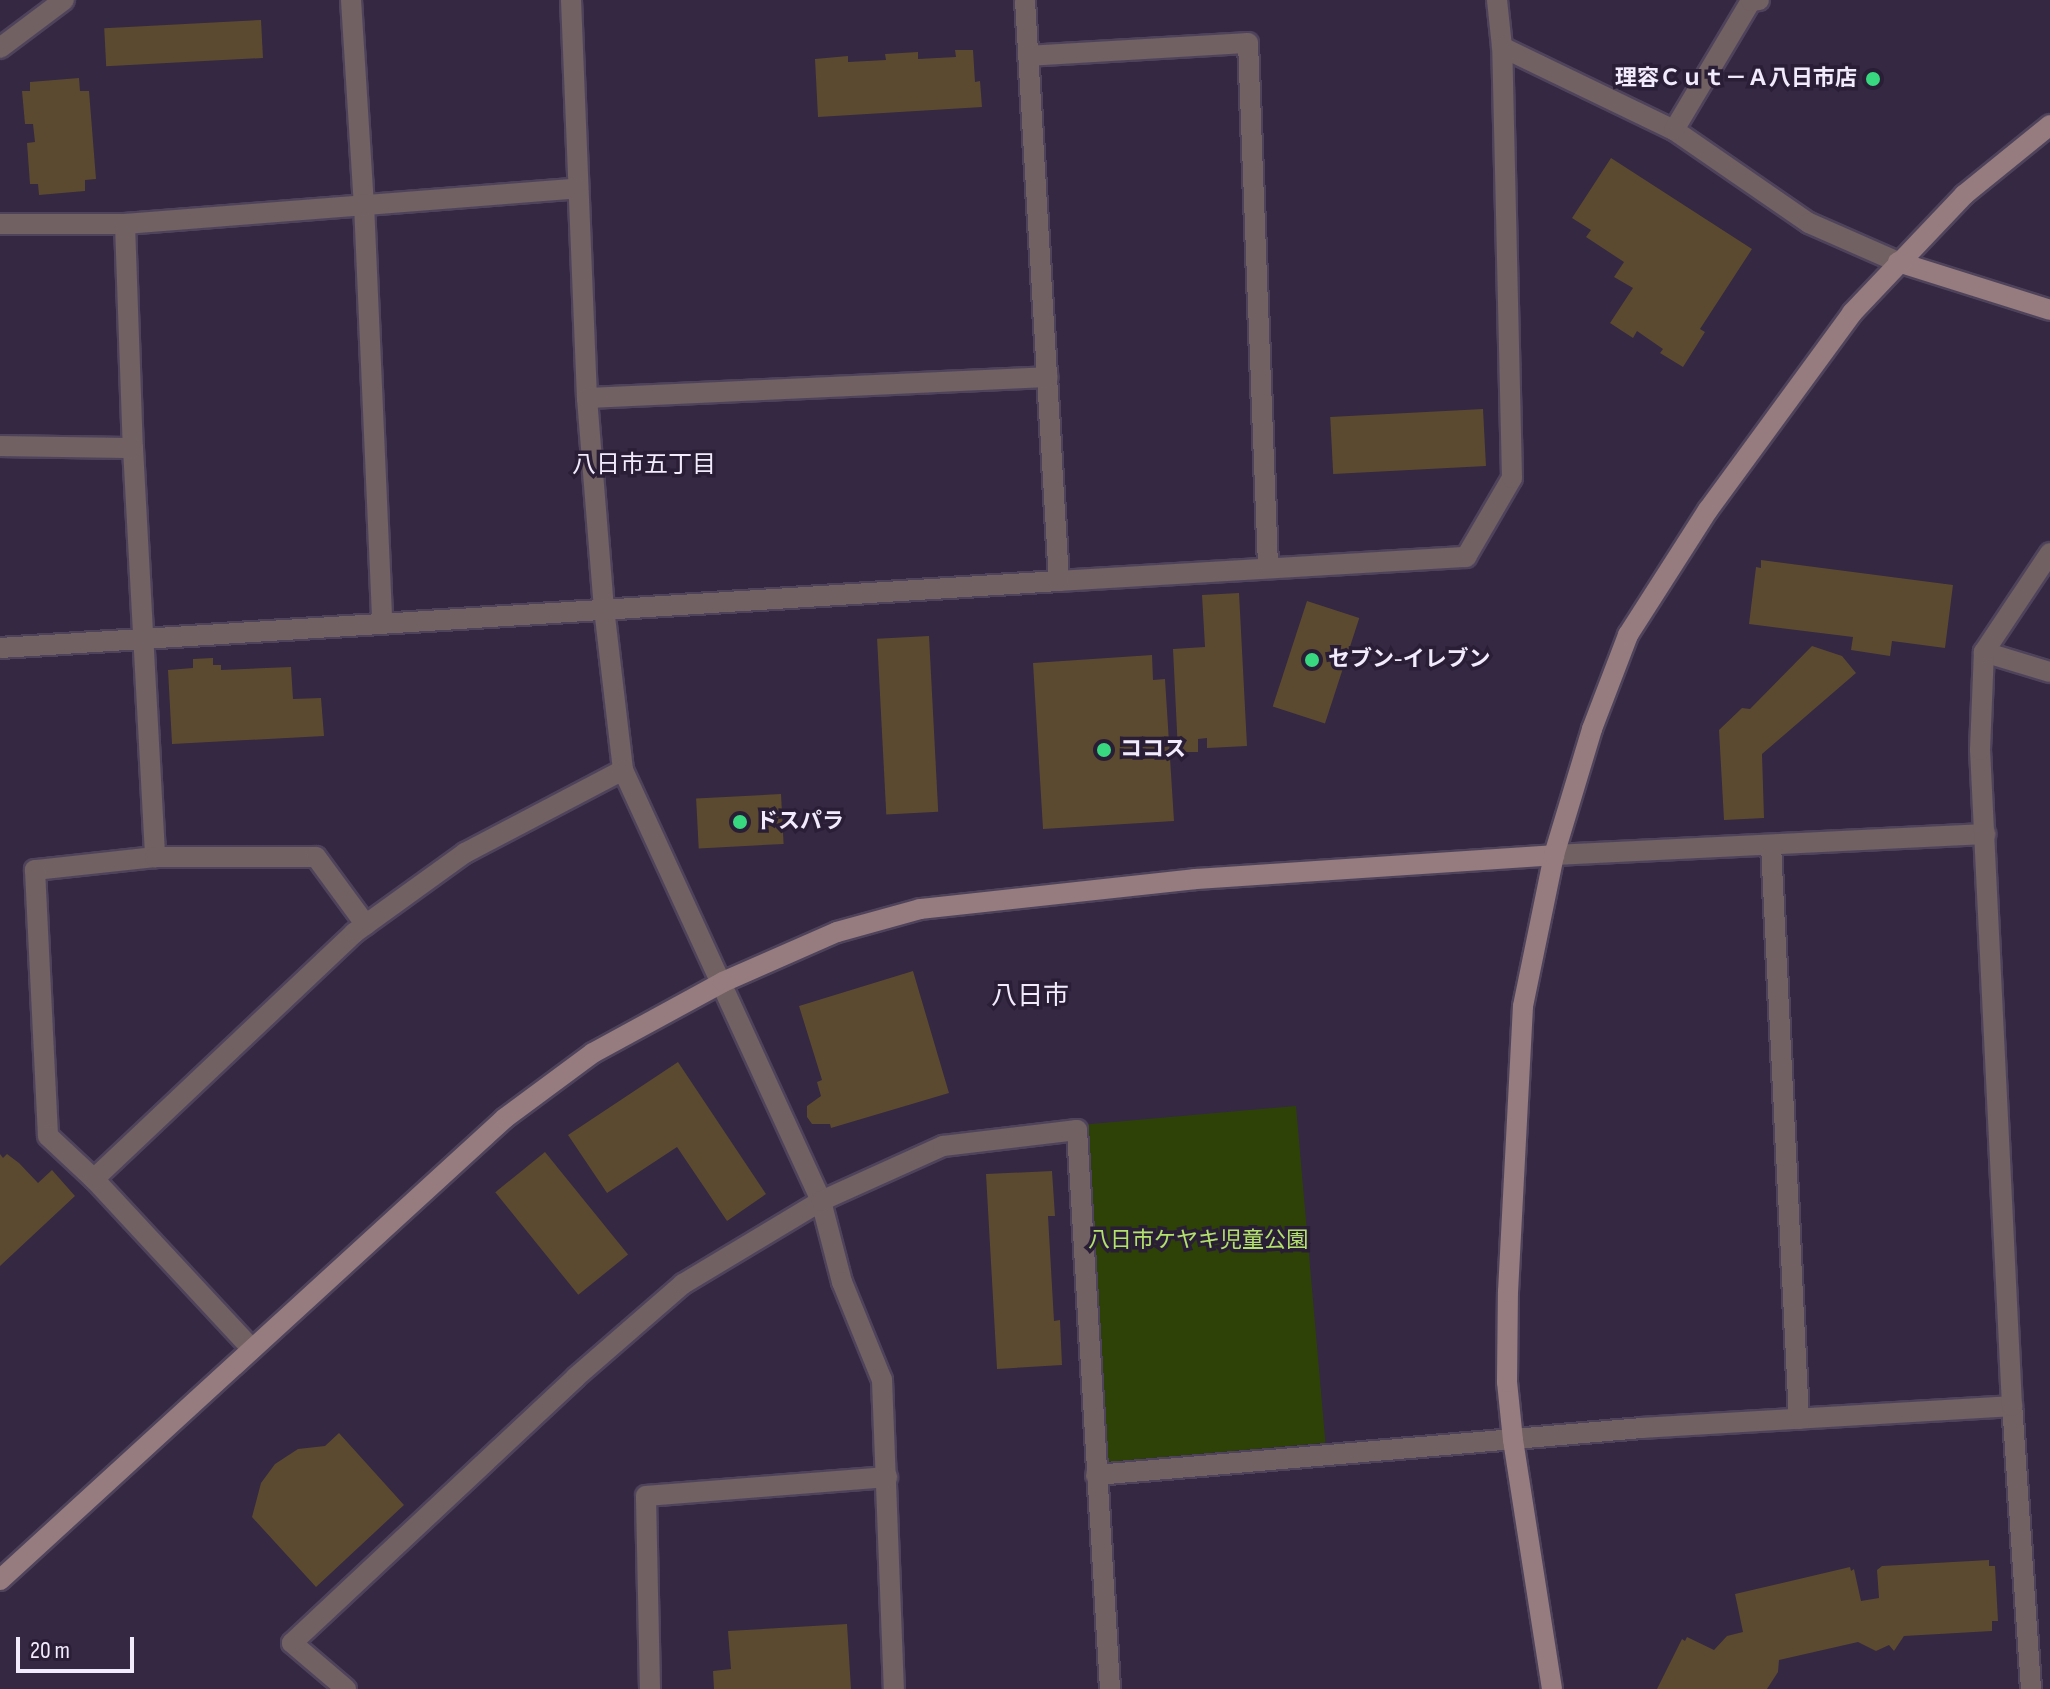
<!DOCTYPE html>
<html>
<head>
<meta charset="utf-8">
<style>
	body { margin:0 }
	#map { position:relative; width:2050px; height:1689px; overflow:hidden; background:#342842; font-family:"Sofia Sans Condensed","Noto Sans JP",sans-serif }
	div>[style] { position:absolute }
	[style*='--x'] { left:calc(var(--x)*1px); top:calc(var(--y)*1px); width:calc(var(--w)*1px); rotate:calc(var(--a)*1deg) }
	.green>* { inset:0; background:#2e4208; transform-origin:0 0 }
	.building>* { inset:0; background:#5b4a2f; transform-origin:0 0 }
	.roads { filter:drop-shadow(2px 0 #4f435c) drop-shadow(-2px 0 #4f435c) drop-shadow(0 2px #4f435c) drop-shadow(0 -2px #4f435c) }
	.street>* { height:20px; margin:-10px; padding:0 10px; transform-origin:10px; border-radius:10px; background:#716162 }
	.secondary>* { height:20px; margin:-10px; padding:0 10px; transform-origin:10px; border-radius:10px; background:#967c7f }
	.dots>* { width:22px; height:22px; translate:-50% -50%; box-sizing:border-box; border:4px solid #2a1e37; border-radius:50% }
	span { translate:-50% -50%; white-space:nowrap; text-align:center; line-height:1.15; -webkit-text-stroke:7px #2a1e37; paint-order:stroke }
	.poi-label { font-size:22px; color:#f2ebfc; font-weight:700 }
	.right { translate:-100% -50%; text-align:right }
	.left { translate:0 -50%; text-align:left }
	.park-label { font-size:22px; color:#b2e26b }
	.neighbourhood-label { font-size:24px; color:#f2ebfc }
	.quarter-label { font-size:26px; color:#f2ebfc }
	.scale { position:absolute; left:16px; top:1637px; width:118px; height:36px; box-sizing:border-box; border:4px solid #f2ebfc; border-top:0; padding-left:10px; font-size:24px; line-height:28px; white-space:nowrap; color:#f2ebfc; -webkit-text-stroke:6px #2a1e37; paint-order:stroke }
</style>
</head>
<body>
<div id="map">
	<div class="green">
		<i style="left:1296px;top:1106px;width:338px;height:220px;rotate:85deg"></i>
	</div>
	<div class="building">
		<i style="left:261px;top:20px;width:38px;height:157px;rotate:87deg"></i>
		<i style="clip-path:polygon(955px 50px,973px 50px,975px 82px,980px 81px,982px 107px,818px 117px,815px 59px,848px 56px,848px 62px,886px 60px,885px 54px,918px 52px,918px 59px,956px 57px)"></i>
		<i style="clip-path:polygon(79px 78px,80px 91px,89px 91px,96px 179px,85px 180px,85px 191px,39px 195px,38px 184px,30px 184px,27px 143px,35px 142px,33px 124px,25px 124px,22px 91px,30px 91px,30px 82px)"></i>
		<i style="clip-path:polygon(1611px 158px,1752px 249px,1700px 329px,1705px 332px,1683px 367px,1660px 353px,1663px 349px,1637px 331px,1633px 338px,1610px 323px,1633px 288px,1614px 277px,1624px 262px,1586px 237px,1591px 230px,1572px 218px)"></i>
		<i style="left:1483px;top:409px;width:57px;height:153px;rotate:87deg"></i>
		<i style="clip-path:polygon(1761px 560px,1953px 585px,1945px 648px,1892px 641px,1890px 656px,1851px 650px,1853px 637px,1749px 624px,1756px 567px,1761px 568px)"></i>
		<i style="clip-path:polygon(1239px 593px,1247px 746px,1207px 748px,1207px 738px,1198px 739px,1198px 752px,1178px 752px,1173px 649px,1205px 647px,1202px 595px)"></i>
		<i style="left:1307px;top:601px;width:55px;height:111px;rotate:18deg"></i>
		<i style="left:929px;top:636px;width:176px;height:52px;rotate:87deg"></i>
		<i style="clip-path:polygon(1812px 646px,1842px 656px,1856px 673px,1762px 754px,1764px 818px,1724px 820px,1719px 730px,1742px 708px,1750px 709px)"></i>
		<i style="clip-path:polygon(1152px 655px,1153px 680px,1165px 679px,1174px 821px,1043px 829px,1033px 663px)"></i>
		<i style="clip-path:polygon(213px 658px,213px 665px,221px 665px,221px 670px,291px 667px,293px 699px,321px 698px,324px 736px,172px 744px,168px 670px,193px 668px,193px 659px)"></i>
		<i style="left:781px;top:794px;width:50px;height:85px;rotate:87deg"></i>
		<i style="clip-path:polygon(913px 971px,949px 1093px,831px 1128px,830px 1124px,812px 1124px,807px 1117px,807px 1106px,821px 1096px,817px 1082px,822px 1080px,799px 1006px)"></i>
		<i style="clip-path:polygon(678px 1062px,766px 1194px,727px 1221px,677px 1147px,607px 1193px,568px 1135px)"></i>
		<i style="left:545px;top:1152px;width:132px;height:64px;rotate:51deg"></i>
		<i style="clip-path:polygon(0 1154px,3px 1158px,7px 1154px,19px 1163px,38px 1183px,52px 1170px,75px 1196px,0 1266px)"></i>
		<i style="clip-path:polygon(1052px 1171px,1055px 1216px,1048px 1216px,1054px 1321px,1060px 1320px,1062px 1365px,997px 1369px,986px 1174px)"></i>
		<i style="clip-path:polygon(339px 1433px,404px 1505px,316px 1587px,252px 1517px,261px 1483px,275px 1464px,298px 1449px,325px 1446px)"></i>
		<i style="clip-path:polygon(1989px 1560px,1989px 1566px,1995px 1566px,1998px 1621px,1992px 1621px,1992px 1631px,1904px 1636px,1894px 1651px,1889px 1645px,1876px 1651px,1858px 1642px,1779px 1660px,1778px 1672px,1767px 1689px,1657px 1689px,1682px 1639px,1685px 1641px,1687px 1637px,1714px 1650px,1727px 1636px,1743px 1632px,1735px 1594px,1850px 1567px,1851px 1571px,1854px 1569px,1861px 1601px,1879px 1598px,1877px 1570px,1882px 1566px)"></i>
		<i style="clip-path:polygon(847px 1624px,851px 1689px,714px 1689px,713px 1671px,731px 1669px,728px 1631px)"></i>
	</div>
	<div class="roads">
		<div class="street">
			<i style="--x:351;--y:0;--w:204;--a:86.4"></i>
			<i style="--x:364;--y:204;--w:419;--a:87.5"></i>
			<i style="--x:571;--y:0;--w:398;--a:87.7"></i>
			<i style="--x:587;--y:398;--w:211;--a:85.4"></i>
			<i style="--x:604;--y:608;--w:163;--a:83.3"></i>
			<i style="--x:1025;--y:0;--w:582;--a:86.65"></i>
			<i style="--x:1059;--y:581;--w:408;--a:-3.4"></i>
			<i style="--x:1466;--y:557;--w:91;--a:-59.8"></i>
			<i style="--x:1512;--y:478;--w:431;--a:-91.3"></i>
			<i style="--x:1497;--y:0;--w:47;--a:83.9"></i>
			<i style="--x:1502;--y:47;--w:191;--a:25.8"></i>
			<i style="--x:1674;--y:130;--w:164;--a:34.6"></i>
			<i style="--x:1809;--y:223;--w:97;--a:23.7"></i>
			<i style="--x:0;--y:48;--w:80;--a:-36.9"></i>
			<i style="--x:1028;--y:56;--w:220;--a:-3.4"></i>
			<i style="--x:1248;--y:43;--w:524;--a:87.81"></i>
			<i style="--x:1674;--y:130;--w:150;--a:-59.2"></i>
			<i style="--x:1751;--y:1;--w:8;--a:-7"></i>
			<i style="--x:0;--y:224;--w:125;--a:0"></i>
			<i style="--x:125;--y:224;--w:224;--a:88"></i>
			<i style="--x:133;--y:448;--w:410;--a:86.9"></i>
			<i style="--x:155;--y:857;--w:121;--a:173.8"></i>
			<i style="--x:35;--y:870;--w:266;--a:87.2"></i>
			<i style="--x:48;--y:1136;--w:63;--a:43.1"></i>
			<i style="--x:125;--y:224;--w:454;--a:-4.5"></i>
			<i style="--x:587;--y:398;--w:461;--a:-2.6"></i>
			<i style="--x:0;--y:446;--w:133;--a:0.9"></i>
			<i style="--x:0;--y:648;--w:1061;--a:-3.62"></i>
			<i style="--x:1984;--y:652;--w:69;--a:16.9"></i>
			<i style="--x:1771;--y:845;--w:575;--a:87.21"></i>
			<i style="--x:1554;--y:855;--w:432;--a:-2.8"></i>
			<i style="--x:155;--y:857;--w:161;--a:0"></i>
			<i style="--x:316;--y:857;--w:84;--a:53.7"></i>
			<i style="--x:252;--y:1349;--w:232;--a:-132.9"></i>
			<i style="--x:94;--y:1179;--w:358;--a:-43.4"></i>
			<i style="--x:354;--y:933;--w:137;--a:-35.8"></i>
			<i style="--x:465;--y:853;--w:178;--a:-27.7"></i>
			<i style="--x:623;--y:770;--w:474;--a:65.3"></i>
			<i style="--x:821;--y:1201;--w:84;--a:75.5"></i>
			<i style="--x:842;--y:1282;--w:106;--a:67.8"></i>
			<i style="--x:882;--y:1380;--w:309;--a:87.8"></i>
			<i style="--x:1096;--y:1475;--w:548;--a:-4.92"></i>
			<i style="--x:1642;--y:1428;--w:371;--a:-3.4"></i>
			<i style="--x:346;--y:1689;--w:71;--a:-139.6"></i>
			<i style="--x:292;--y:1643;--w:389;--a:-43.1"></i>
			<i style="--x:576;--y:1377;--w:142;--a:-41"></i>
			<i style="--x:683;--y:1284;--w:161;--a:-31"></i>
			<i style="--x:821;--y:1201;--w:134;--a:-24.3"></i>
			<i style="--x:943;--y:1146;--w:135;--a:-6.8"></i>
			<i style="--x:1077;--y:1130;--w:560;--a:86.62"></i>
			<i style="--x:650;--y:1689;--w:193;--a:-91.2"></i>
			<i style="--x:646;--y:1496;--w:242;--a:-4.5"></i>
			<i style="--x:2031;--y:1689;--w:284;--a:-93.8"></i>
			<i style="--x:2012;--y:1406;--w:657;--a:-92.79"></i>
			<i style="--x:1980;--y:750;--w:98;--a:-87.7"></i>
			<i style="--x:1984;--y:652;--w:119;--a:-56.3"></i>
		</div>
		<div class="secondary">
			<i style="--x:1898;--y:262;--w:159;--a:17.5"></i>
			<i style="--x:0;--y:1580;--w:684;--a:-42.45"></i>
			<i style="--x:505;--y:1118;--w:109;--a:-36.5"></i>
			<i style="--x:593;--y:1053;--w:148;--a:-28.6"></i>
			<i style="--x:723;--y:982;--w:124;--a:-23.7"></i>
			<i style="--x:837;--y:932;--w:86;--a:-15.5"></i>
			<i style="--x:920;--y:909;--w:277;--a:-6.2"></i>
			<i style="--x:1195;--y:879;--w:360;--a:-3.8"></i>
			<i style="--x:1552;--y:1689;--w:252;--a:-98.9"></i>
			<i style="--x:1513;--y:1440;--w:58;--a:-95.9"></i>
			<i style="--x:1507;--y:1382;--w:90;--a:-89.4"></i>
			<i style="--x:1508;--y:1292;--w:286;--a:-87"></i>
			<i style="--x:1523;--y:1006;--w:154;--a:-78.4"></i>
			<i style="--x:1554;--y:855;--w:132;--a:-73.2"></i>
			<i style="--x:1592;--y:729;--w:101;--a:-69"></i>
			<i style="--x:1628;--y:635;--w:148;--a:-57.4"></i>
			<i style="--x:1708;--y:510;--w:244;--a:-53.8"></i>
			<i style="--x:1852;--y:313;--w:163;--a:-46.5"></i>
			<i style="--x:1964;--y:195;--w:111;--a:-39.1"></i>
		</div>
	</div>
	<div class="dots">
		<i style="left:1873px;top:79px;background:#37d880"></i>
		<i style="left:1312px;top:660px;background:#37d880"></i>
		<i style="left:1104px;top:750px;background:#37d880"></i>
		<i style="left:740px;top:822px;background:#37d880"></i>
	</div>
	<div class="poi-label">
		<span class="right" style="left:1857px;top:79px">理容Ｃｕｔ－Ａ八日市店</span>
		<span class="left" style="left:1328px;top:660px">セブン-イレブン</span>
		<span class="left" style="left:1120px;top:750px">ココス</span>
		<span class="left" style="left:756px;top:822px">ドスパラ</span>
	</div>
	<div class="park-label">
		<span style="left:1198px;top:1241px">八日市ケヤキ児童公園</span>
	</div>
	<div class="neighbourhood-label">
		<span style="left:644px;top:465px">八日市五丁目</span>
	</div>
	<div class="quarter-label">
		<span style="left:1030px;top:997px">八日市</span>
	</div>
	<div class="scale">20 m</div>
</div>
</body>
</html>
